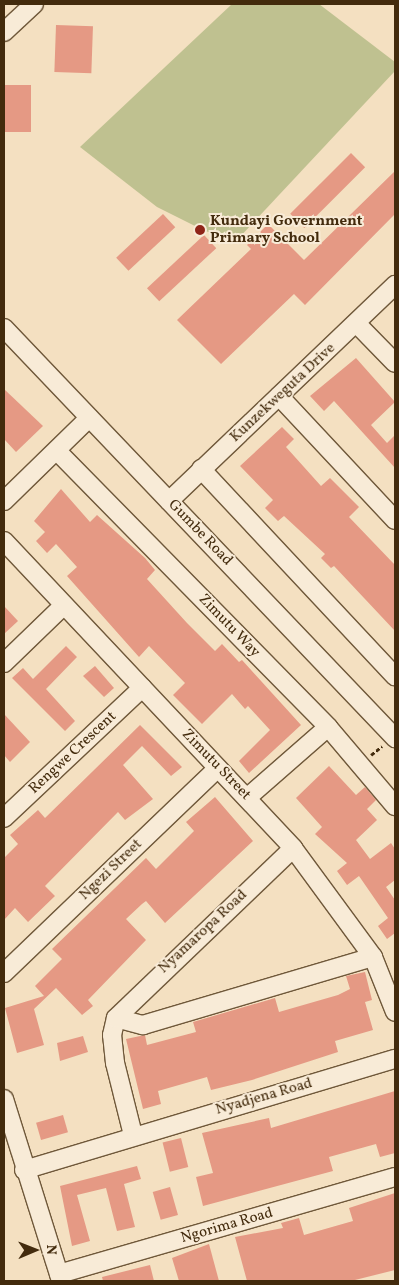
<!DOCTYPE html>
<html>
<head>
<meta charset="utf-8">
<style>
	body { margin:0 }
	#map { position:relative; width:399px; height:1285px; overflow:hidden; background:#f4e0c1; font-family:Vollkorn,serif }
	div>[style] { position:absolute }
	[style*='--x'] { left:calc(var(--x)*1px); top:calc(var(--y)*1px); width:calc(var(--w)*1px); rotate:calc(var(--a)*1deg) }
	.green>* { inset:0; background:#bfc190 }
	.building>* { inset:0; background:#e59984; transform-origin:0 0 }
	.path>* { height:2.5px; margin-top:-1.25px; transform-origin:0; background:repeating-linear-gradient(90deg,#432b0d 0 4px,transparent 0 6.5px) }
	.roads { filter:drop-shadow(1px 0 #6f583a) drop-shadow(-1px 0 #6f583a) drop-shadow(0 1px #6f583a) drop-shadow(0 -1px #6f583a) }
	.minor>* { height:18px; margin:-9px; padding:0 9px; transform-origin:9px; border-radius:9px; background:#f8ebd7 }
	.dots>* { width:14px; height:14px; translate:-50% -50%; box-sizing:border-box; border:2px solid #f8ebd7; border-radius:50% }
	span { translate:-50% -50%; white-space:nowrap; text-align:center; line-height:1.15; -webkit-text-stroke:4px #f8ebd7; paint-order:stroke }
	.poi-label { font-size:15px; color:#432b0d; font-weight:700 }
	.left { translate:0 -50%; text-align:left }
	.street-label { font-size:15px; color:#432b0d }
	.frame { position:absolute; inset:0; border:5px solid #432b0d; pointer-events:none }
	.north { position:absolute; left:10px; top:1225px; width:50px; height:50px; -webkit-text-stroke:4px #f8ebd7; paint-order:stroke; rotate:89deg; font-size:14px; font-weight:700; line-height:20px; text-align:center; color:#432b0d }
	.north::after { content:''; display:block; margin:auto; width:18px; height:22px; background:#432b0d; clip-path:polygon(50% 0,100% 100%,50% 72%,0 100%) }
</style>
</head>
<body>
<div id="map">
	<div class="green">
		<i style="clip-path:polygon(232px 4px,319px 4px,395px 62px,395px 71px,237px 240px,205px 231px,157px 207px,80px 147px)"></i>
	</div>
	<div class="building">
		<i style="left:56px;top:25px;width:37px;height:47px;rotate:2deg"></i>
		<i style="left:4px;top:85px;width:27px;height:47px"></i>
		<i style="left:351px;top:153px;width:20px;height:86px;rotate:45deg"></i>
		<i style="clip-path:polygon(395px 171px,395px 214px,305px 305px,294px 294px,221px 364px,177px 320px,251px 249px,247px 245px,268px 224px,304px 260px)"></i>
		<i style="left:163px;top:214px;width:18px;height:64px;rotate:47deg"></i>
		<i style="left:204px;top:235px;width:18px;height:78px;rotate:47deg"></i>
		<i style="clip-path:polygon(356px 358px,395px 402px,371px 425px,387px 443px,395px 435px,395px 468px,334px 401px,324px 411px,310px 396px)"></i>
		<i style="clip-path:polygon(4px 389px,43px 426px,16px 452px,4px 439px)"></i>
		<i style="clip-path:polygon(282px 427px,294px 439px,286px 447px,321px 486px,330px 478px,359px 507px,349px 517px,395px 565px,395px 631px,334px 566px,331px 568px,321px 558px,325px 554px,284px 516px,278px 521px,265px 508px,273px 500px,240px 466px)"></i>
		<i style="clip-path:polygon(61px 489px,90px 522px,97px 515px,145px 558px,155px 570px,147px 579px,187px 623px,215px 651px,222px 644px,239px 662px,242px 660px,301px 725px,249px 773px,239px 761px,270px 730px,248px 706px,245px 709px,232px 694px,202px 724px,173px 695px,185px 683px,149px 646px,139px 657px,67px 576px,77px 567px,56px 544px,47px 553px,36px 541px,45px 532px,34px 521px)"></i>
		<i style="clip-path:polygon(4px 606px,18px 621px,4px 634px)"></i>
		<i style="clip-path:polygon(66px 646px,77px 657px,46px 689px,75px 721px,65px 731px,12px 678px,23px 668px,33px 679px)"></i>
		<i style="clip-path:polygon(95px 666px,114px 688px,104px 697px,83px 676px)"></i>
		<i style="clip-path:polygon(4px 714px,30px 742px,10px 762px,4px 755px)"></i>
		<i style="clip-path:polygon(140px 725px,182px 767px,171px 776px,142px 746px,123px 765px,153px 799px,125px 820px,118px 812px,45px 886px,55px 896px,28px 922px,15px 908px,4px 920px,4px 858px,18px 844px,10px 835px,38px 810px,45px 818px)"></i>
		<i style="clip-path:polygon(329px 766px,356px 795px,365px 787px,376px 800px,367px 809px,377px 820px,356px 840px,370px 859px,391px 843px,395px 849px,395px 880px,386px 887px,395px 900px,395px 933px,387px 939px,378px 926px,388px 918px,359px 876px,347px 885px,337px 871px,347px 863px,315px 834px,322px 827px,296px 798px)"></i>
		<i style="clip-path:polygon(215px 797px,253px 841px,165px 923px,146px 901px,142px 904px,126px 919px,146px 940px,88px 1000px,93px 1006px,82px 1015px,56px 988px,34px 1009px,44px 1045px,17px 1053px,5px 1008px,44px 996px,35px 986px,62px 959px,52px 949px,146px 858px,156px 869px,194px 831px,186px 822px)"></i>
		<i style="clip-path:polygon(365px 972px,372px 1000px,365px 1002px,373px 1030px,335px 1041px,338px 1052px,252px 1080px,211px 1090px,207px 1077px,158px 1091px,161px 1104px,143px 1109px,126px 1039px,145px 1035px,147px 1045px,196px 1032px,193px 1022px,275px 998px,279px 1012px,338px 995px,350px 989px,346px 976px)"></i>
		<i style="clip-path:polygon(83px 1036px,88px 1052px,60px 1061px,57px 1043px)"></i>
		<i style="clip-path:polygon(395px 1091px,395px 1153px,380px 1157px,376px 1144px,329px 1157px,333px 1171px,203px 1206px,196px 1177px,213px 1173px,202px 1133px,269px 1118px,271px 1128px)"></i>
		<i style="left:63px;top:1115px;width:18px;height:28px;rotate:74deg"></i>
		<i style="left:181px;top:1138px;width:30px;height:19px;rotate:76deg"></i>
		<i style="clip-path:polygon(137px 1166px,141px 1179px,124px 1184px,135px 1227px,117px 1231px,106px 1188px,77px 1195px,90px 1241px,72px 1246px,60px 1186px)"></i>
		<i style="left:170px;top:1187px;width:29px;height:18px;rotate:74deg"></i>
		<i style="clip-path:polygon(395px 1193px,395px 1270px,351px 1281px,247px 1281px,235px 1237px,283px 1228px,281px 1223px,299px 1218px,304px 1235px,353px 1221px,349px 1208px)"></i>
		<i style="clip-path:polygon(209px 1244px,219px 1281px,179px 1281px,172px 1258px)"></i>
		<i style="clip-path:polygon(150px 1265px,154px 1281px,103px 1281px,102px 1277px)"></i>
	</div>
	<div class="path">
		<i style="--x:371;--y:755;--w:14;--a:-39"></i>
	</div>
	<div class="roads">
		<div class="minor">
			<i style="--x:4;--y:32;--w:41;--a:-43"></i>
			<i style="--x:357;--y:324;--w:54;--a:45.7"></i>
			<i style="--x:4;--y:328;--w:567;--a:46.36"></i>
			<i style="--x:279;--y:396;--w:170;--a:46.9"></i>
			<i style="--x:57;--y:451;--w:387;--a:45.5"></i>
			<i style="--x:328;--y:727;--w:104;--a:49.7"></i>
			<i style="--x:201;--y:469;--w:284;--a:46.9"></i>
			<i style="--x:4;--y:501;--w:119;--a:-44.3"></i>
			<i style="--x:169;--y:501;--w:313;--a:-43.7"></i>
			<i style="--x:4;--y:541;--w:422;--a:46.7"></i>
			<i style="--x:293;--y:848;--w:135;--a:53.7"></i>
			<i style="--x:373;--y:957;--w:59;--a:68.2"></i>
			<i style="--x:4;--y:663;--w:82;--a:-44"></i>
			<i style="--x:248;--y:797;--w:106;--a:-41.2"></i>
			<i style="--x:4;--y:818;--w:190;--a:-43.3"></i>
			<i style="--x:4;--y:973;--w:296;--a:-43.8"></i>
			<i style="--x:116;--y:1018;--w:28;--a:15"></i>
			<i style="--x:143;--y:1025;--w:240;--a:-16.5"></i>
			<i style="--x:4;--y:1099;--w:191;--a:72.6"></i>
			<i style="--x:133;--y:1135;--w:74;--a:-104"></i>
			<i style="--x:115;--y:1063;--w:28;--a:-96"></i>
			<i style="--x:112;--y:1035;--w:17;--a:-77"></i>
			<i style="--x:116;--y:1018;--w:245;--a:-43.8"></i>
			<i style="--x:24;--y:1170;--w:387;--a:-16.7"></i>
			<i style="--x:59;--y:1274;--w:350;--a:-16.1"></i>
		</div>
	</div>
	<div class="dots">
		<i style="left:200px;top:230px;background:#8f2418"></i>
	</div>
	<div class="poi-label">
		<span class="left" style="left:210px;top:230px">Kundayi Government<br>Primary School</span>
	</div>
	<div class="street-label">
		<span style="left:283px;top:393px;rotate:-43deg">Kunzekweguta Drive</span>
		<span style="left:200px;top:533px;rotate:46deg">Gumbe Road</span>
		<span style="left:229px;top:626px;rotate:46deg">Zimutu Way</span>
		<span style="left:73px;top:753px;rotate:-43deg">Rengwe Crescent</span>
		<span style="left:216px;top:765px;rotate:46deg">Zimutu Street</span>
		<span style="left:111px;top:870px;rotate:-44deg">Ngezi Street</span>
		<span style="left:203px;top:932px;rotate:-43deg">Nyamaropa Road</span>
		<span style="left:264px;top:1097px;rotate:-16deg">Nyadjena Road</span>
		<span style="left:227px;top:1226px;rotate:-16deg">Ngorima Road</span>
	</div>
	<div class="frame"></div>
	<div class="north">N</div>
</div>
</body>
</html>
